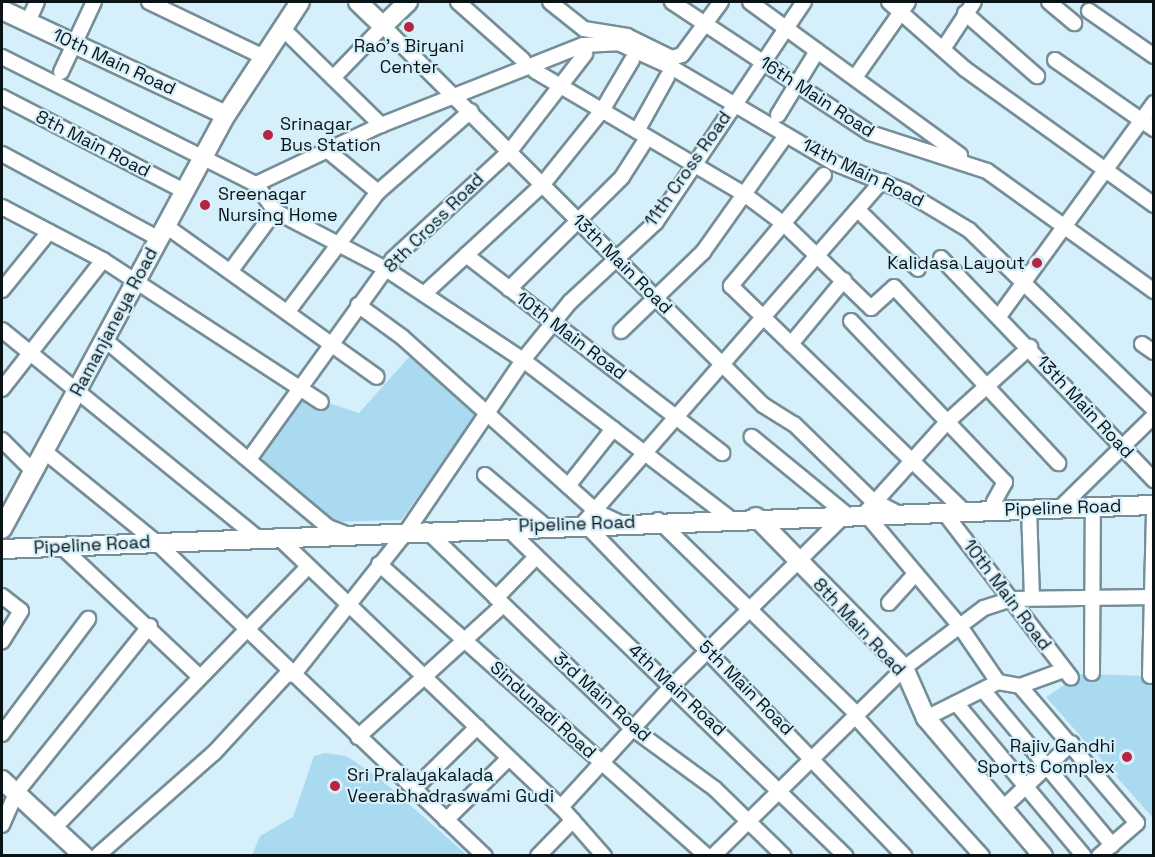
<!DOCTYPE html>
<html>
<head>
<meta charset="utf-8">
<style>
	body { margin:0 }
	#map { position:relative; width:1155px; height:857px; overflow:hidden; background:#d6f0fb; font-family:"Space Grotesk",sans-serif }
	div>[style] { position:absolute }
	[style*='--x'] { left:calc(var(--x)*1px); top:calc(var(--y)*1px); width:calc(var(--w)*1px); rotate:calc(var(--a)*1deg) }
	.green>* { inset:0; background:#aadaef }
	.roads { filter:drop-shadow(2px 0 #768e98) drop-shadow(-2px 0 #768e98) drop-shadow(0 2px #768e98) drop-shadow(0 -2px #768e98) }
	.street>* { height:14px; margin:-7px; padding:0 7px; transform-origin:7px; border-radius:7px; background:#fff }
	.secondary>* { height:18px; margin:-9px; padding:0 9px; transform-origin:9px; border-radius:9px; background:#fff }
	.dots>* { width:16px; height:16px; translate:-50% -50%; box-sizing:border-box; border:3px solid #d6f0fb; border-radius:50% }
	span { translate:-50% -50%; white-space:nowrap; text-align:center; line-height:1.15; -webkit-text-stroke:4.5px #d6f0fb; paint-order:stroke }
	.poi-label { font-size:18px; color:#0a1316 }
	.left { translate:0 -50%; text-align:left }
	.right { translate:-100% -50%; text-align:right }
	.street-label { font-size:18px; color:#0a1316 }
	.frame { position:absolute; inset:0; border:3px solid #0a1316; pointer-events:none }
</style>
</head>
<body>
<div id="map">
	<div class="green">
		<i style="clip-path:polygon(410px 356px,479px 413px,401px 520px,332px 522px,259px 456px,307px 396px,359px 413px)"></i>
		<i style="clip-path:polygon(1081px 674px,1153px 676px,1153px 818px,1046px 697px)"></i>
		<i style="clip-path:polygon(325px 753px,346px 756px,378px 777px,467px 855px,252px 855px,260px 836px,293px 817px,314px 756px)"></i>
	</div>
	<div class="roads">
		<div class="street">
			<i style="--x:149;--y:2;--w:127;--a:25.6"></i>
			<i style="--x:458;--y:2;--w:87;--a:41.7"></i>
			<i style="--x:550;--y:2;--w:43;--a:38.5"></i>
			<i style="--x:584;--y:29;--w:44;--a:9.2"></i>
			<i style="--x:627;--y:36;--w:50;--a:26.1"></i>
			<i style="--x:672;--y:58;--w:10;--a:-17"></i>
			<i style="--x:682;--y:55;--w:66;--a:-53.7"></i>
			<i style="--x:672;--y:2;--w:237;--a:33.5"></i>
			<i style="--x:870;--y:133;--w:123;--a:18"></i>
			<i style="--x:987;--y:171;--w:206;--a:35.7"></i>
			<i style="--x:750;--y:2;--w:260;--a:36.1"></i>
			<i style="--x:889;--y:2;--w:101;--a:41.4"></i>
			<i style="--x:965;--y:69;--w:233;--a:35.7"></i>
			<i style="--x:1049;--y:2;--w:33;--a:40"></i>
			<i style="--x:1089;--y:11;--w:79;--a:34.7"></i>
			<i style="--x:965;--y:13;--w:96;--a:41.2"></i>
			<i style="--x:28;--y:22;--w:22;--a:-66"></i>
			<i style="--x:282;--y:28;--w:139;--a:44.4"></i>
			<i style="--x:943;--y:49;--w:56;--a:-56.6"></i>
			<i style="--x:2;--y:57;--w:284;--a:26.6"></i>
			<i style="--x:256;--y:184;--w:138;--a:-25.3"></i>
			<i style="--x:381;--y:125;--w:217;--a:-21.6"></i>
			<i style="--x:583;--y:45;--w:35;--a:-3"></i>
			<i style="--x:618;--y:43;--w:58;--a:24.4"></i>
			<i style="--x:671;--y:67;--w:189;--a:30.5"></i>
			<i style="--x:834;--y:163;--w:78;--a:21.9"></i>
			<i style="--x:906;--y:192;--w:74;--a:31.1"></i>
			<i style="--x:969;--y:230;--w:257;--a:44.1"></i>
			<i style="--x:1055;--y:60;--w:121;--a:34.9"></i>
			<i style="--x:535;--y:71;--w:243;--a:30.5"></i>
			<i style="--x:744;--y:194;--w:50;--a:36.9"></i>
			<i style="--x:784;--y:224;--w:121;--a:44"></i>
			<i style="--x:871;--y:308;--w:31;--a:-42"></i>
			<i style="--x:894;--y:287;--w:241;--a:47"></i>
			<i style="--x:61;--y:72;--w:77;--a:-64.8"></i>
			<i style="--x:856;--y:76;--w:90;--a:-54.9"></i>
			<i style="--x:333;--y:78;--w:72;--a:-46.1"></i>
			<i style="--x:383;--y:26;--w:537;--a:44.92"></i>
			<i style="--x:763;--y:405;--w:36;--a:32"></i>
			<i style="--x:794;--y:424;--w:109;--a:44.3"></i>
			<i style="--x:872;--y:500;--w:27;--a:27"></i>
			<i style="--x:2;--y:97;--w:205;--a:27.3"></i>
			<i style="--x:778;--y:115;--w:75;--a:-58.6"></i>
			<i style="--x:637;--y:131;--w:62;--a:-60.9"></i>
			<i style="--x:327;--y:150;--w:66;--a:39.5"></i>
			<i style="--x:2;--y:154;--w:179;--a:28.4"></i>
			<i style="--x:824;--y:175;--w:145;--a:130"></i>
			<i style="--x:731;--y:286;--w:322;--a:44"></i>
			<i style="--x:882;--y:181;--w:454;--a:131.1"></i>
			<i style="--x:584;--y:523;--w:462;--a:46.1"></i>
			<i style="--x:256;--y:184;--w:33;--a:55"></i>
			<i style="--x:275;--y:211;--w:125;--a:27.6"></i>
			<i style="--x:386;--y:269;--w:164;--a:33.6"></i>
			<i style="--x:523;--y:360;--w:258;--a:37.4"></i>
			<i style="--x:2;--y:207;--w:114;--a:27.7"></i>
			<i style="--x:103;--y:260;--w:260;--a:33.1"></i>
			<i style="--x:858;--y:210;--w:84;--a:44.5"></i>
			<i style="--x:166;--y:226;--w:259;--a:35.6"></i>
			<i style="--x:466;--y:255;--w:324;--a:37.7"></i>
			<i style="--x:941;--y:258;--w:308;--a:46.2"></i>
			<i style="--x:232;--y:269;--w:72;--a:-53.4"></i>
			<i style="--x:509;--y:289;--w:159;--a:-44.7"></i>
			<i style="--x:622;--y:177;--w:46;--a:-57.3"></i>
			<i style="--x:2;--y:290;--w:75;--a:-51"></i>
			<i style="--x:424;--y:294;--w:162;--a:-42.7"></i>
			<i style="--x:543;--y:184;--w:96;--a:-51.3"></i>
			<i style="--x:603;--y:109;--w:57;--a:-59.4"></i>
			<i style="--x:358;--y:305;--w:54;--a:36"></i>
			<i style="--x:402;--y:337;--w:262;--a:41.9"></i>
			<i style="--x:597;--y:512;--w:23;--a:25"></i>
			<i style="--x:289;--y:310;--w:148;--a:-53"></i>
			<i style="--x:378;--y:192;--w:123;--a:-41.1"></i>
			<i style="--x:1000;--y:315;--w:262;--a:-54"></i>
			<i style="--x:851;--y:321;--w:223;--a:46.3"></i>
			<i style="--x:1005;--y:482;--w:23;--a:119"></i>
			<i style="--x:994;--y:502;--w:9;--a:69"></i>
			<i style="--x:2;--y:330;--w:328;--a:39.1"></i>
			<i style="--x:621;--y:331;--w:114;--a:-43.9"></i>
			<i style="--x:703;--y:252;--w:143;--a:-54.6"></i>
			<i style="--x:104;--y:339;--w:292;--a:40"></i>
			<i style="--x:328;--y:527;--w:17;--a:21"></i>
			<i style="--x:791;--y:344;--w:83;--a:-50.4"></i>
			<i style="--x:1142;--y:344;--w:14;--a:34"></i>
			<i style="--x:2;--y:389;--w:164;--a:-51.9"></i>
			<i style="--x:2;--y:440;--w:44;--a:45"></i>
			<i style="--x:44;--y:451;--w:144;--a:39.1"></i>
			<i style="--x:156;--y:542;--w:455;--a:43.7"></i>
			<i style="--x:250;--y:458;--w:245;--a:-54.3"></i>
			<i style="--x:393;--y:259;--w:159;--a:-42.7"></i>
			<i style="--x:510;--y:151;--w:123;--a:-52.3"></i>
			<i style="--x:485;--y:475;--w:77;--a:40.3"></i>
			<i style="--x:568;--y:486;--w:73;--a:-51.7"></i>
			<i style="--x:1061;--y:507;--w:130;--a:-44.4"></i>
			<i style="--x:1029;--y:508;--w:89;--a:88.1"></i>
			<i style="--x:943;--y:511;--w:210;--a:52.5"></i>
			<i style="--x:658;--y:520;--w:278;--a:44.3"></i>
			<i style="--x:506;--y:527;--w:473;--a:44.1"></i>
			<i style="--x:426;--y:530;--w:286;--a:43.9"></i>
			<i style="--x:632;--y:728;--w:103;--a:36.3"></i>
			<i style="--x:715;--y:789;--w:96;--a:44.2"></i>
			<i style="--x:277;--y:536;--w:393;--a:43.7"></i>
			<i style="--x:561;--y:807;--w:65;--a:48.7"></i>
			<i style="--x:61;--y:546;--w:191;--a:43.3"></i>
			<i style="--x:379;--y:564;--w:439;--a:41.7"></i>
			<i style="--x:2;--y:596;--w:24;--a:38"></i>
			<i style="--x:21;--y:611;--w:36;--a:122"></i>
			<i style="--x:496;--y:598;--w:56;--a:-45.7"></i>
			<i style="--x:889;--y:603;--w:36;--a:-48"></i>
			<i style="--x:1092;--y:673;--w:167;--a:-89.7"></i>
			<i style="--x:1150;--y:676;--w:164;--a:-88.6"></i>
			<i style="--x:998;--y:682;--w:69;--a:-124.4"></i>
			<i style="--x:959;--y:625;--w:146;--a:-130"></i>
			<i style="--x:865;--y:513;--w:122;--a:-48"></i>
			<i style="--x:947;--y:422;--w:112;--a:-42.1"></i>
			<i style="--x:1020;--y:686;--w:47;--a:-20"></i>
			<i style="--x:983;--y:690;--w:202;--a:50.2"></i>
			<i style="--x:956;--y:703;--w:199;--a:50.1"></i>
			<i style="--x:855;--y:716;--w:189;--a:47.8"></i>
			<i style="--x:926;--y:718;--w:80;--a:-26.6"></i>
			<i style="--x:998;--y:682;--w:22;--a:10"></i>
			<i style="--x:1020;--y:686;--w:180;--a:49.5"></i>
			<i style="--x:1137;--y:823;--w:50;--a:139"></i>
			<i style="--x:2;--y:734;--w:144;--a:-53.2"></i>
			<i style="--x:358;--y:737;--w:196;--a:-42.3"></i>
			<i style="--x:413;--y:790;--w:90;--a:-44.5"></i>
			<i style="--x:561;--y:807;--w:164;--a:-47.5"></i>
			<i style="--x:672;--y:686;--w:245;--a:-44.7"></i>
			<i style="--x:846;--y:514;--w:122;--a:-140.7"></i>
			<i style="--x:1004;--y:807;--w:93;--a:-43.3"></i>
			<i style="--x:446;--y:820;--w:88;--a:-44.5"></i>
			<i style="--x:2;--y:825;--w:35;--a:-66"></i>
			<i style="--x:16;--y:793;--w:214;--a:-51.3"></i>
			<i style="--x:54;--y:828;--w:361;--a:-45.8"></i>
			<i style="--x:97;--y:856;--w:156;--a:-41.4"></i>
			<i style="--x:214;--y:753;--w:106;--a:-47.3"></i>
			<i style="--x:286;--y:675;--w:8;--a:-7"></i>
			<i style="--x:294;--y:674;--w:182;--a:-51.7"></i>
			<i style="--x:407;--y:531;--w:207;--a:-55.8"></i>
			<i style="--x:523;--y:360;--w:75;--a:-51"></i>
			<i style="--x:570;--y:302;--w:117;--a:-42.9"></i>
			<i style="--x:656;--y:222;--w:265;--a:-56.1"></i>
			<i style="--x:538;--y:856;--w:50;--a:-45.8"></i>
			<i style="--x:713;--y:856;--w:268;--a:-44.5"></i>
			<i style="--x:904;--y:668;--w:100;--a:-36.9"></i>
			<i style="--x:984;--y:608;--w:28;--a:-18"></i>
			<i style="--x:1011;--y:599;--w:143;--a:-0.8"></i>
		</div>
		<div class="secondary">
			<i style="--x:358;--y:2;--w:35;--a:44"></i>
			<i style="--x:383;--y:26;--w:35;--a:-44"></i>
			<i style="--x:2;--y:10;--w:247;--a:25.1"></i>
			<i style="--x:756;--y:517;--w:211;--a:45.6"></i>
			<i style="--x:904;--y:668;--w:55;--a:66.3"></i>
			<i style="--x:926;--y:718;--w:181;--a:49.7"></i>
			<i style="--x:2;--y:529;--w:471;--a:-61.6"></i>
			<i style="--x:226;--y:115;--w:135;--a:-56.8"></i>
			<i style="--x:2;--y:549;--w:1153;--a:-2.19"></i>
			<i style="--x:2;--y:780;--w:112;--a:42.8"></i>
		</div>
	</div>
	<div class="dots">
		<i style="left:409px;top:27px;background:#b62441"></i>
		<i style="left:268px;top:135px;background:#b62441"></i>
		<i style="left:205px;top:205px;background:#b62441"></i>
		<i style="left:1037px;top:263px;background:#b62441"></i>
		<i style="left:1127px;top:757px;background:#b62441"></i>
		<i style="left:335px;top:786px;background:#b62441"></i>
	</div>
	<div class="poi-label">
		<span style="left:409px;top:57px">Rao's Biryani<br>Center</span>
		<span class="left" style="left:280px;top:135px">Srinagar<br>Bus Station</span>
		<span class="left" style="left:218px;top:205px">Sreenagar<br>Nursing Home</span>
		<span class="right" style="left:1025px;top:263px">Kalidasa Layout</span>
		<span class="right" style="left:1115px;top:757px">Rajiv Gandhi<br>Sports Complex</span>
		<span class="left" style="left:347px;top:786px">Sri Pralayakalada<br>Veerabhadraswami Gudi</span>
	</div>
	<div class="street-label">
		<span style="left:114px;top:62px;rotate:25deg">10th Main Road</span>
		<span style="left:817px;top:97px;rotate:33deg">16th Main Road</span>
		<span style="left:93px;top:144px;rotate:27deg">8th Main Road</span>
		<span style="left:688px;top:169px;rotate:-55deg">11th Cross Road</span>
		<span style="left:863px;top:173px;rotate:26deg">14th Main Road</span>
		<span style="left:434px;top:223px;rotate:-45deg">8th Cross Road</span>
		<span style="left:622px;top:264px;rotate:45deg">13th Main Road</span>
		<span style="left:114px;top:322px;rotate:-62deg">Ramanjaneya Road</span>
		<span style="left:571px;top:336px;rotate:37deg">10th Main Road</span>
		<span style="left:1085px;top:407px;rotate:47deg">13th Main Road</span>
		<span style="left:1063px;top:508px;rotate:-2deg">Pipeline Road</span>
		<span style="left:577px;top:524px;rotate:-2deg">Pipeline Road</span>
		<span style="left:92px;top:545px;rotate:-3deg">Pipeline Road</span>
		<span style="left:1007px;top:595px;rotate:53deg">10th Main Road</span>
		<span style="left:859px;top:627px;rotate:47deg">8th Main Road</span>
		<span style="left:746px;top:688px;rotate:45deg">5th Main Road</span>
		<span style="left:677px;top:690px;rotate:43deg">4th Main Road</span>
		<span style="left:602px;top:697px;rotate:42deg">3rd Main Road</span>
		<span style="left:543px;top:710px;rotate:42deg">Sindunadi Road</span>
	</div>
	<div class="frame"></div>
</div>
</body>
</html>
